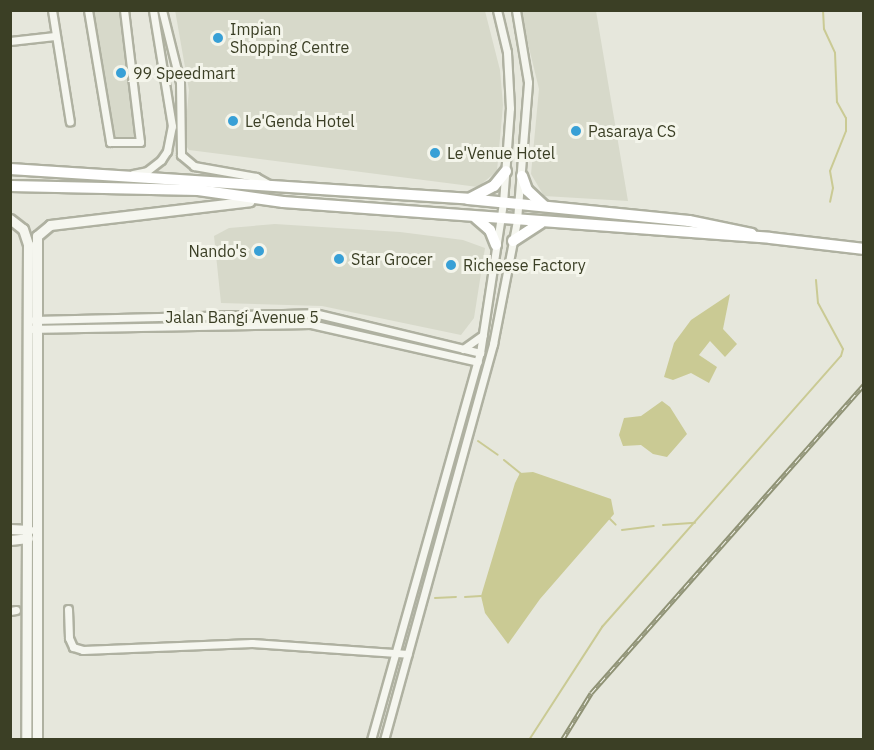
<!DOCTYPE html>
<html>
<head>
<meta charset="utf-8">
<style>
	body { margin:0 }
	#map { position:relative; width:874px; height:750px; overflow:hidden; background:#e6e7dc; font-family:"IBM Plex Sans",sans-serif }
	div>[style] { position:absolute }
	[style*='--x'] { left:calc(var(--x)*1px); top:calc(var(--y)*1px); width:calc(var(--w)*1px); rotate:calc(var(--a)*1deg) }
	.built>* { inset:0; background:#d7d9ca }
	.water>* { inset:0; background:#caca94 }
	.stream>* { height:2px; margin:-1px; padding:0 1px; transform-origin:1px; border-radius:1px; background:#caca94 }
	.roads { filter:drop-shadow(2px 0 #afb1a1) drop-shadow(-2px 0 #afb1a1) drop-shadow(0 2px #afb1a1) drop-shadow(0 -2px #afb1a1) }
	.minor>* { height:7px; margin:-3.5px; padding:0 3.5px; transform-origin:3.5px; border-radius:3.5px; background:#f5f6ef }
	.tertiary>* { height:9px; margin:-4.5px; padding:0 4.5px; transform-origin:4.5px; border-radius:4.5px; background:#f5f6ef }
	.secondary>* { height:10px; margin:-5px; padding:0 5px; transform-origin:5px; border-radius:5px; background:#fff }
	.rail>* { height:4.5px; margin-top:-2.25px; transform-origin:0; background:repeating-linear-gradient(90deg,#f4f5eb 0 7px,#8f9275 0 14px); box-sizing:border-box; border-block:2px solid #8f9275 }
	.dots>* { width:16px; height:16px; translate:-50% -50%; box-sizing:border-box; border:3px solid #f4f5eb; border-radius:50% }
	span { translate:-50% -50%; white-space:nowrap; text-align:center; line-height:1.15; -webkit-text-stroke:6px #f4f5eb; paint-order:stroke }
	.poi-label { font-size:16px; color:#3b3f25 }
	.left { translate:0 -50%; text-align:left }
	.right { translate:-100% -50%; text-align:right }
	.street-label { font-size:16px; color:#3b3f25 }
	.frame { position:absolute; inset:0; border:12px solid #3b3f25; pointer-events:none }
</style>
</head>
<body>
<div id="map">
	<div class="built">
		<i style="clip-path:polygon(175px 10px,485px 11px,500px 70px,503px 105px,497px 171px,478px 187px,189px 150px,184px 143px,189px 90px)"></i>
		<i style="clip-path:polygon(91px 11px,122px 11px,137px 139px,112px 139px)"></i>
		<i style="clip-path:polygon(520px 11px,596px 11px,628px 201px,544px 196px,531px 174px,539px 89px)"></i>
		<i style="clip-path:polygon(275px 224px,400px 232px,463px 240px,485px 248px,474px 318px,461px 335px,322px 306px,221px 303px,214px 236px,229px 228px)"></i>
	</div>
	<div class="water">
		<i style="clip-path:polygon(730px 294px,723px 329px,737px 344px,725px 357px,710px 341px,699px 355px,717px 367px,709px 383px,691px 373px,673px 380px,664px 377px,674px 343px,691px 320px)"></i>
		<i style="clip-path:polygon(662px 401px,670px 407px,687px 434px,667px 457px,653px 454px,641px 445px,623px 446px,619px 435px,624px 418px,641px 416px)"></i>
		<i style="clip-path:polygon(533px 472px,611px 499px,614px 514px,540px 599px,508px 644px,485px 613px,481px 596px,515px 483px,520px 473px)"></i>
	</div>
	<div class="stream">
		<i style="--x:823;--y:10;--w:19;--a:87"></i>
		<i style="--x:824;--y:29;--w:26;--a:65"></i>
		<i style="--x:835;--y:53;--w:49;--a:87.7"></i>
		<i style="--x:837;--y:102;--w:18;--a:61"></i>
		<i style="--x:846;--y:118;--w:13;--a:90"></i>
		<i style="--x:846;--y:131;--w:43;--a:111.8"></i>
		<i style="--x:830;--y:171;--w:17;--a:80"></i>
		<i style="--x:833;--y:188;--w:14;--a:102"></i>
		<i style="--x:478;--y:441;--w:24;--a:35"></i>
		<i style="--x:504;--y:460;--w:21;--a:39"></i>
		<i style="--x:610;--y:519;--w:8;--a:45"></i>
		<i style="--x:663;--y:525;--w:32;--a:-4"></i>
		<i style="--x:622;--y:530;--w:32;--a:-7"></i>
		<i style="--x:465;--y:597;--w:16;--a:-4"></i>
		<i style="--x:435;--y:598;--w:21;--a:-3"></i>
		<i style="--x:529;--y:740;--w:135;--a:-57.1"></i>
		<i style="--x:602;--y:627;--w:361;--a:-48.6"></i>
		<i style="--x:841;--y:356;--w:7;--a:-74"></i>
		<i style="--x:843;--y:349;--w:52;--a:-118.5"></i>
		<i style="--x:818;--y:303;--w:23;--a:-95"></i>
	</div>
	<div class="roads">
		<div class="minor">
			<i style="--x:52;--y:10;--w:113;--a:80.9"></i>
			<i style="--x:88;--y:10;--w:134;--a:80.5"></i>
			<i style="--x:110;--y:142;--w:30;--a:0"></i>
			<i style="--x:140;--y:142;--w:133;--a:-96.9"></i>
			<i style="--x:162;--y:10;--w:74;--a:76"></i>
			<i style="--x:180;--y:82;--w:73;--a:89.2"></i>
			<i style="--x:181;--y:155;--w:17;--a:40"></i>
			<i style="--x:194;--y:166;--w:63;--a:10.1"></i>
			<i style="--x:256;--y:177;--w:18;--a:29"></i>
			<i style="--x:10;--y:41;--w:45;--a:-6.3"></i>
			<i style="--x:133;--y:174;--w:14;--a:-12"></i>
			<i style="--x:147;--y:171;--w:18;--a:-38"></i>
			<i style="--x:161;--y:160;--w:11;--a:-56"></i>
			<i style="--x:167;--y:151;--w:25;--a:-79"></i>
			<i style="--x:172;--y:126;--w:118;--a:-99.3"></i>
			<i style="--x:34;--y:320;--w:280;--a:-1.4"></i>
			<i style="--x:314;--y:313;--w:171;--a:13.5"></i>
			<i style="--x:27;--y:329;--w:284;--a:-1"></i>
			<i style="--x:311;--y:324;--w:171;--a:12.8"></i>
			<i style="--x:463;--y:349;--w:24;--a:-35"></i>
			<i style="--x:68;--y:609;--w:29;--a:88"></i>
			<i style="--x:69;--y:638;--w:10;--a:66"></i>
			<i style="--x:73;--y:647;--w:10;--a:17"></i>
			<i style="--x:83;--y:650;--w:169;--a:-2.4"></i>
			<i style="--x:252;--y:643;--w:156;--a:4"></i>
			<i style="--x:10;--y:611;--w:6;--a:-9"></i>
			<i style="--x:371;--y:740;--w:402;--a:-74.3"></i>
			<i style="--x:480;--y:353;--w:152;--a:-81.3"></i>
			<i style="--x:503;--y:203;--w:95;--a:-85.8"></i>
			<i style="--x:510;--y:108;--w:56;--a:-93.1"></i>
			<i style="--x:507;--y:52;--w:43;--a:-103.4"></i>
			<i style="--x:384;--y:740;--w:411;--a:-74.6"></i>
			<i style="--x:493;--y:344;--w:126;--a:-79"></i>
			<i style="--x:517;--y:220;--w:138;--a:-85.4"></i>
			<i style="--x:528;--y:82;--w:73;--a:-99.5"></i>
		</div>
		<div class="tertiary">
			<i style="--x:10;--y:219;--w:16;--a:38"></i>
			<i style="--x:23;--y:229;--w:16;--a:72"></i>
			<i style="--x:28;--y:244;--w:496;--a:90.2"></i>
			<i style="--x:10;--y:529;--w:19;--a:3"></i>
			<i style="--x:10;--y:540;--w:18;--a:-6"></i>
			<i style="--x:37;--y:740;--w:504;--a:-90"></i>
			<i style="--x:37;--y:236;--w:17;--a:-40"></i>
			<i style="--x:50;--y:225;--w:201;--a:-6.8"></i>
		</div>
		<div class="secondary">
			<i style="--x:10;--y:169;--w:459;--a:3.7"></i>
			<i style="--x:468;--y:199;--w:222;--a:5.7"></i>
			<i style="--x:689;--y:221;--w:64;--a:11.7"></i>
			<i style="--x:522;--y:176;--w:15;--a:70"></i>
			<i style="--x:527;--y:190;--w:23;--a:43"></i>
			<i style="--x:10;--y:186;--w:188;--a:1.2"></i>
			<i style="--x:198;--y:190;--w:86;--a:8"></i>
			<i style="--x:283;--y:202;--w:488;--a:4.2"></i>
			<i style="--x:770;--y:238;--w:95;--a:6.7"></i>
			<i style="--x:471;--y:198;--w:26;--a:-28"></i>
			<i style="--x:494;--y:186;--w:19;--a:-51"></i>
			<i style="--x:476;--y:218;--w:18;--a:41"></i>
			<i style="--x:490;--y:230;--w:16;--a:68"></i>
			<i style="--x:513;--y:241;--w:33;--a:-33"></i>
		</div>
	</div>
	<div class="rail">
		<i style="--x:562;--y:740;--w:55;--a:-58.3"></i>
		<i style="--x:591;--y:693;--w:412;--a:-48.5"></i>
	</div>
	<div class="dots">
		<i style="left:218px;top:38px;background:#38a0d6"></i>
		<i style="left:121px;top:73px;background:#38a0d6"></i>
		<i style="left:233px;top:121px;background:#38a0d6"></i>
		<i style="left:576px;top:131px;background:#38a0d6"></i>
		<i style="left:435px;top:153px;background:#38a0d6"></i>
		<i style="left:259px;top:251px;background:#38a0d6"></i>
		<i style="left:339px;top:259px;background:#38a0d6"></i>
		<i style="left:451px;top:265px;background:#38a0d6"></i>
	</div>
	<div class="poi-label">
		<span class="left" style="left:230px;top:38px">Impian<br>Shopping Centre</span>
		<span class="left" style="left:133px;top:73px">99 Speedmart</span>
		<span class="left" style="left:245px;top:121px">Le'Genda Hotel</span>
		<span class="left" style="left:588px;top:131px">Pasaraya CS</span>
		<span class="left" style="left:447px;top:153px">Le'Venue Hotel</span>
		<span class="right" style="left:247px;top:251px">Nando's</span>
		<span class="left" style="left:351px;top:259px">Star Grocer</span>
		<span class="left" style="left:463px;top:265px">Richeese Factory</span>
	</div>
	<div class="street-label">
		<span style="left:242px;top:317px">Jalan Bangi Avenue 5</span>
	</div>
	<div class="frame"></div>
</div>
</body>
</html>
